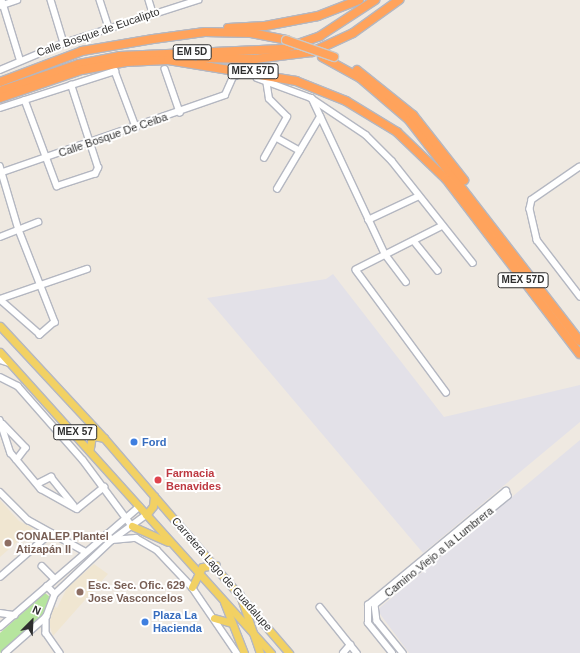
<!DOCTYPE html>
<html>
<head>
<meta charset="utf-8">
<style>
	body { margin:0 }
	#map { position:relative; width:580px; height:653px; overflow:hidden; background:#efe9e1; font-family:Helvetica,sans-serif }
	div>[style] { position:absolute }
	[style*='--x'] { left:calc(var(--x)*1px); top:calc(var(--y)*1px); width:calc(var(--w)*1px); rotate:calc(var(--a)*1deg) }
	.industrial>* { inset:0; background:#e3e1e8 }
	.education>* { inset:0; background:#f0e6d1 }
	.green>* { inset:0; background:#b6e59e }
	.roads { filter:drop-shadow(1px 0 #b4b7c1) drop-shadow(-1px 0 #b4b7c1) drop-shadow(0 1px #b4b7c1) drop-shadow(0 -1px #b4b7c1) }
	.minor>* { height:5.5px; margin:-2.75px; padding:0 2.75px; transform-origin:2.75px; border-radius:2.75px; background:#fff }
	.major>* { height:7px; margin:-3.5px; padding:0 3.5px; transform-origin:3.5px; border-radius:3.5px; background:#f2d163 }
	.highway>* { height:8px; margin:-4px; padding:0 4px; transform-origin:4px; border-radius:4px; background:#ffa35c }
	.bridges { filter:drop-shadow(1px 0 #c9c9c9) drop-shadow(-1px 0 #c9c9c9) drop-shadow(0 1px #c9c9c9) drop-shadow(0 -1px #c9c9c9) }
	.highway-bridge>* { height:8px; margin:-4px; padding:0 4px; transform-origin:4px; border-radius:4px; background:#ffa35c }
	.dots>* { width:11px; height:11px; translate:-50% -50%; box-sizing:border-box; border:2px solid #fff; border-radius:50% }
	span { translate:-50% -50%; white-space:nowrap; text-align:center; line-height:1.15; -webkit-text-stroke:4px #fff; paint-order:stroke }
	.shield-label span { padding:1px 3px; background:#fff; border:1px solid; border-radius:3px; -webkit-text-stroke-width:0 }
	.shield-label { font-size:10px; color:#2e2e2e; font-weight:700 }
	.street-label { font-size:11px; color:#2e2e2e }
	.shop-label { font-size:11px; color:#366cbe; font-weight:700 }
	.left { translate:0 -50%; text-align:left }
	.health-label { font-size:11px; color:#be3a42; font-weight:700 }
	.education-label { font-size:11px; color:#785e54; font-weight:700 }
	.north { position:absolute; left:12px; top:601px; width:40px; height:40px; -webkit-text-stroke:3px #fff; paint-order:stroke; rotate:24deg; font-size:11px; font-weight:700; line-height:16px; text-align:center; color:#2e2e2e }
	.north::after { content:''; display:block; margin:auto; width:14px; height:18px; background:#2e2e2e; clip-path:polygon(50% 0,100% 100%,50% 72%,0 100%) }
</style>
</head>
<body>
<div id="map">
	<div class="industrial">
		<i style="clip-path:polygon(333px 274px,444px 417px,580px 385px,580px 422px,423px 553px,207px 298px,326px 279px)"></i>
		<i style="clip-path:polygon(580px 440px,580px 653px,409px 653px,377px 610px)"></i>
	</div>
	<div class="education">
		<i style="clip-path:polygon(0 500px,19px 521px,33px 528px,0 557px)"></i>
		<i style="clip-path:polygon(94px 564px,108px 574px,53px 636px,49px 624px,54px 606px,57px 608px,67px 588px)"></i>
	</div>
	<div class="green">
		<i style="clip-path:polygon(45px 593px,50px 597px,42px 616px,0 653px,0 633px)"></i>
	</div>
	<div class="roads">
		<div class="minor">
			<i style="--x:2;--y:0;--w:62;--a:73"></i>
			<i style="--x:51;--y:0;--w:45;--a:73.2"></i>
			<i style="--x:100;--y:0;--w:29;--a:72"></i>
			<i style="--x:149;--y:0;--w:14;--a:73"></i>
			<i style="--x:0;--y:6;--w:18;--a:-19"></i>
			<i style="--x:165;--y:69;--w:46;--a:70.8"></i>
			<i style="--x:0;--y:70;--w:69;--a:-22.9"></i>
			<i style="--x:64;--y:43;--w:141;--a:-17.8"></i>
			<i style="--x:257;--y:78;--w:58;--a:20.3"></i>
			<i style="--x:311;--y:98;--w:66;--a:33.9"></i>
			<i style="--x:366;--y:135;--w:37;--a:45"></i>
			<i style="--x:392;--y:161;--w:130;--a:51.5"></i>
			<i style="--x:312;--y:98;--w:172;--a:64.9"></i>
			<i style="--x:385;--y:254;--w:35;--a:53"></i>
			<i style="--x:25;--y:100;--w:92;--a:69.6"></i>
			<i style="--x:57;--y:186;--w:40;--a:-18"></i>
			<i style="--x:95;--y:174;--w:7;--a:-63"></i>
			<i style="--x:98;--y:168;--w:87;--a:-108"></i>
			<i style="--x:0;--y:108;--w:121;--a:-17.8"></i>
			<i style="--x:115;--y:71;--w:60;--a:69.4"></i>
			<i style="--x:277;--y:138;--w:26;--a:29"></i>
			<i style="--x:264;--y:158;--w:47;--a:-60.7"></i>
			<i style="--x:287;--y:117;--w:25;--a:-135"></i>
			<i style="--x:269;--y:99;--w:18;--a:-99"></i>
			<i style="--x:0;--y:166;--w:67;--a:73.5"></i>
			<i style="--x:19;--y:230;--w:99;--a:68.6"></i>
			<i style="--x:55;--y:322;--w:20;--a:139"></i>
			<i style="--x:40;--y:335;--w:53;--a:-138.8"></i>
			<i style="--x:580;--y:167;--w:58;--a:145.5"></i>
			<i style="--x:532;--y:200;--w:9;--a:103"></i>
			<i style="--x:530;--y:209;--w:32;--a:77"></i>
			<i style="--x:537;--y:240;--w:71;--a:52.5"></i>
			<i style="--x:0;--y:173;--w:238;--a:-19.1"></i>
			<i style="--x:225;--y:95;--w:20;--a:-66"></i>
			<i style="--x:233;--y:77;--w:8;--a:-23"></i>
			<i style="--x:277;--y:189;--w:84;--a:-59.2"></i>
			<i style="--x:368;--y:220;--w:56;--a:-25.2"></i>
			<i style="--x:443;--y:226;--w:97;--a:153.2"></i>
			<i style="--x:356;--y:270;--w:152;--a:53.6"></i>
			<i style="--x:0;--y:237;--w:41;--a:-21.5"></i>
			<i style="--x:414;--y:241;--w:38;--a:51"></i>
			<i style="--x:0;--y:299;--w:92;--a:-19"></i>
			<i style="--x:0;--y:360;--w:10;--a:17"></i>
			<i style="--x:0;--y:377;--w:20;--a:27"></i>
			<i style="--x:18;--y:386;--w:98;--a:48.7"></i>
			<i style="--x:83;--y:460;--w:82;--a:53.4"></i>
			<i style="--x:0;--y:420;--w:35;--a:72"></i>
			<i style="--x:11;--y:453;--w:47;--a:50.2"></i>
			<i style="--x:41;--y:489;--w:41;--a:29.1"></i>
			<i style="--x:3;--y:424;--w:33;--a:46"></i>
			<i style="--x:26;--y:448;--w:15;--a:127"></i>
			<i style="--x:37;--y:484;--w:16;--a:-27"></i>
			<i style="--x:51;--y:477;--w:36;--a:51"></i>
			<i style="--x:0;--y:492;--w:40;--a:45"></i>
			<i style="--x:28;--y:520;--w:66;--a:28.9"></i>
			<i style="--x:77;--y:509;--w:35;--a:-39"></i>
			<i style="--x:107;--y:534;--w:8;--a:50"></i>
			<i style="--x:112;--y:540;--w:24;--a:-5"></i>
			<i style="--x:136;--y:538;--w:24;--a:30"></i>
			<i style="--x:157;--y:550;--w:51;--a:46.6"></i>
			<i style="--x:192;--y:587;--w:80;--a:55.7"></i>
			<i style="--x:42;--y:566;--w:18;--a:45"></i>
			<i style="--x:0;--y:577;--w:67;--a:-40.8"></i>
			<i style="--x:47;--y:586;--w:11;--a:45"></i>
			<i style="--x:320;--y:607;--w:59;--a:51.2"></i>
			<i style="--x:0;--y:613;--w:15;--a:8"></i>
			<i style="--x:46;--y:617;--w:16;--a:90"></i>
			<i style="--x:46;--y:633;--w:24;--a:55"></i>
			<i style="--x:0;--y:627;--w:184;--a:-40.8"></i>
			<i style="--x:5;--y:653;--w:55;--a:-41.3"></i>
			<i style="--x:46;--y:617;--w:25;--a:-69"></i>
			<i style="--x:55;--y:594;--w:79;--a:-43.5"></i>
			<i style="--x:112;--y:540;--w:42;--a:-36.3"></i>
			<i style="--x:343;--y:653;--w:11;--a:-49"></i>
			<i style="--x:392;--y:653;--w:38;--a:-129"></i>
			<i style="--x:368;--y:623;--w:18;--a:-90"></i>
			<i style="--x:368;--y:605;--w:179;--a:-39.6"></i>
			<i style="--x:506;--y:491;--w:5;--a:68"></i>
			<i style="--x:508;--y:496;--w:172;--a:140.7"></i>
			<i style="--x:375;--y:605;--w:16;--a:83"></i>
			<i style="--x:377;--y:621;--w:41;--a:50.9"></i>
		</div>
		<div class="major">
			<i style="--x:0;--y:326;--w:153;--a:47.1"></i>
			<i style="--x:104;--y:438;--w:284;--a:49.3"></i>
			<i style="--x:0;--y:352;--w:405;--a:48"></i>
			<i style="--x:90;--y:448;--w:12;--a:-81"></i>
			<i style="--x:92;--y:436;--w:12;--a:9"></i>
			<i style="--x:146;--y:515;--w:11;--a:-52"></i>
			<i style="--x:153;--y:506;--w:10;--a:-84"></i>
			<i style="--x:132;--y:526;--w:39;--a:24"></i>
			<i style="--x:192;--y:587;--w:22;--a:-63"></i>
			<i style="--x:202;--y:567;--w:14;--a:-8"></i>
			<i style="--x:240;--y:595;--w:61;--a:71"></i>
			<i style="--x:224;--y:602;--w:55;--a:68.6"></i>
			<i style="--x:214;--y:618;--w:18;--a:16"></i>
		</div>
		<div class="highway">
			<i style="--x:228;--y:28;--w:37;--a:-3"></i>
			<i style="--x:265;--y:26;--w:54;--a:-10.7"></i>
			<i style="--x:318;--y:16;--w:44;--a:-21.3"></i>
			<i style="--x:322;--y:57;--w:43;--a:28.9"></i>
			<i style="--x:360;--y:78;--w:65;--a:40.6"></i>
			<i style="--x:409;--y:120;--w:279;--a:52.3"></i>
			<i style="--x:200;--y:58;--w:55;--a:1"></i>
			<i style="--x:255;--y:59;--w:57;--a:-7"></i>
			<i style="--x:312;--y:52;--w:45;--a:-24.9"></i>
			<i style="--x:353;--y:33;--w:57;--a:-35.7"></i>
			<i style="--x:357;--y:70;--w:72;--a:38.8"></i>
			<i style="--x:413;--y:115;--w:83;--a:51.9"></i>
			<i style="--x:0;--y:82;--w:88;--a:-20.7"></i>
			<i style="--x:82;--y:51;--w:72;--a:-9.6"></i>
			<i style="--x:153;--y:39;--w:52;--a:-7.7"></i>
			<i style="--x:205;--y:32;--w:46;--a:1.2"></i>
			<i style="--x:251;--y:33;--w:36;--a:11"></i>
			<i style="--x:0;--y:91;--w:83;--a:-18.9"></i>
			<i style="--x:79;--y:64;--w:42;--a:-11"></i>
			<i style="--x:120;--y:56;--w:163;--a:-2.5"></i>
			<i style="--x:283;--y:49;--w:39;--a:-19"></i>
			<i style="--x:320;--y:36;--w:66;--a:-33.2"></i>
			<i style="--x:0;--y:98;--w:87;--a:-18.9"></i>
			<i style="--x:82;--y:70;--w:45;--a:-10.3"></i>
			<i style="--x:126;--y:62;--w:42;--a:-2.7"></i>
			<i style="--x:168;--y:60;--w:130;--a:9.3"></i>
			<i style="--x:296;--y:81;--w:54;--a:21.8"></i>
			<i style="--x:346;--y:101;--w:60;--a:31.3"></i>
			<i style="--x:397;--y:132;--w:68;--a:43.8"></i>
			<i style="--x:446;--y:179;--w:220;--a:52.6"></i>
		</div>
	</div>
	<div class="bridges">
		<div class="highway-bridge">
			<i style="--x:286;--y:40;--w:51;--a:19.5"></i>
		</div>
	</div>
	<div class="dots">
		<i style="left:134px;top:442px;background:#3f7fe0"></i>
		<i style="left:158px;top:480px;background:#e0444e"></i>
		<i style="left:8px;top:543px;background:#8d6e63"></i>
		<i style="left:80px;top:592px;background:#8d6e63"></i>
		<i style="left:145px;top:622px;background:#3f7fe0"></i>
	</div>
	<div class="shield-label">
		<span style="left:192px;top:52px">EM 5D</span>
		<span style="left:253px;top:71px">MEX 57D</span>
		<span style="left:523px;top:280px">MEX 57D</span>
		<span style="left:75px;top:432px">MEX 57</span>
	</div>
	<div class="street-label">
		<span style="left:98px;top:32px;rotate:-19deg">Calle Bosque de Eucalipto</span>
		<span style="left:113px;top:135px;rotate:-19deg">Calle Bosque De Ceiba</span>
		<span style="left:439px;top:552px;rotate:-39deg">Camino Viejo a la Lumbrera</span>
		<span style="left:222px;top:574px;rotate:49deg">Carretera Lago de Guadalupe</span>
	</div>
	<div class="shop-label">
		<span class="left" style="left:142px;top:442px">Ford</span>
		<span class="left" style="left:153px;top:622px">Plaza La<br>Hacienda</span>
	</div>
	<div class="health-label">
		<span class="left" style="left:166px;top:480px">Farmacia<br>Benavides</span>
	</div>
	<div class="education-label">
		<span class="left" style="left:16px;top:543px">CONALEP Plantel<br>Atizapán II</span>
		<span class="left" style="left:88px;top:592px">Esc. Sec. Ofic. 629<br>Jose Vasconcelos</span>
	</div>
	<div class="north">N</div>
</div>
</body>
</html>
